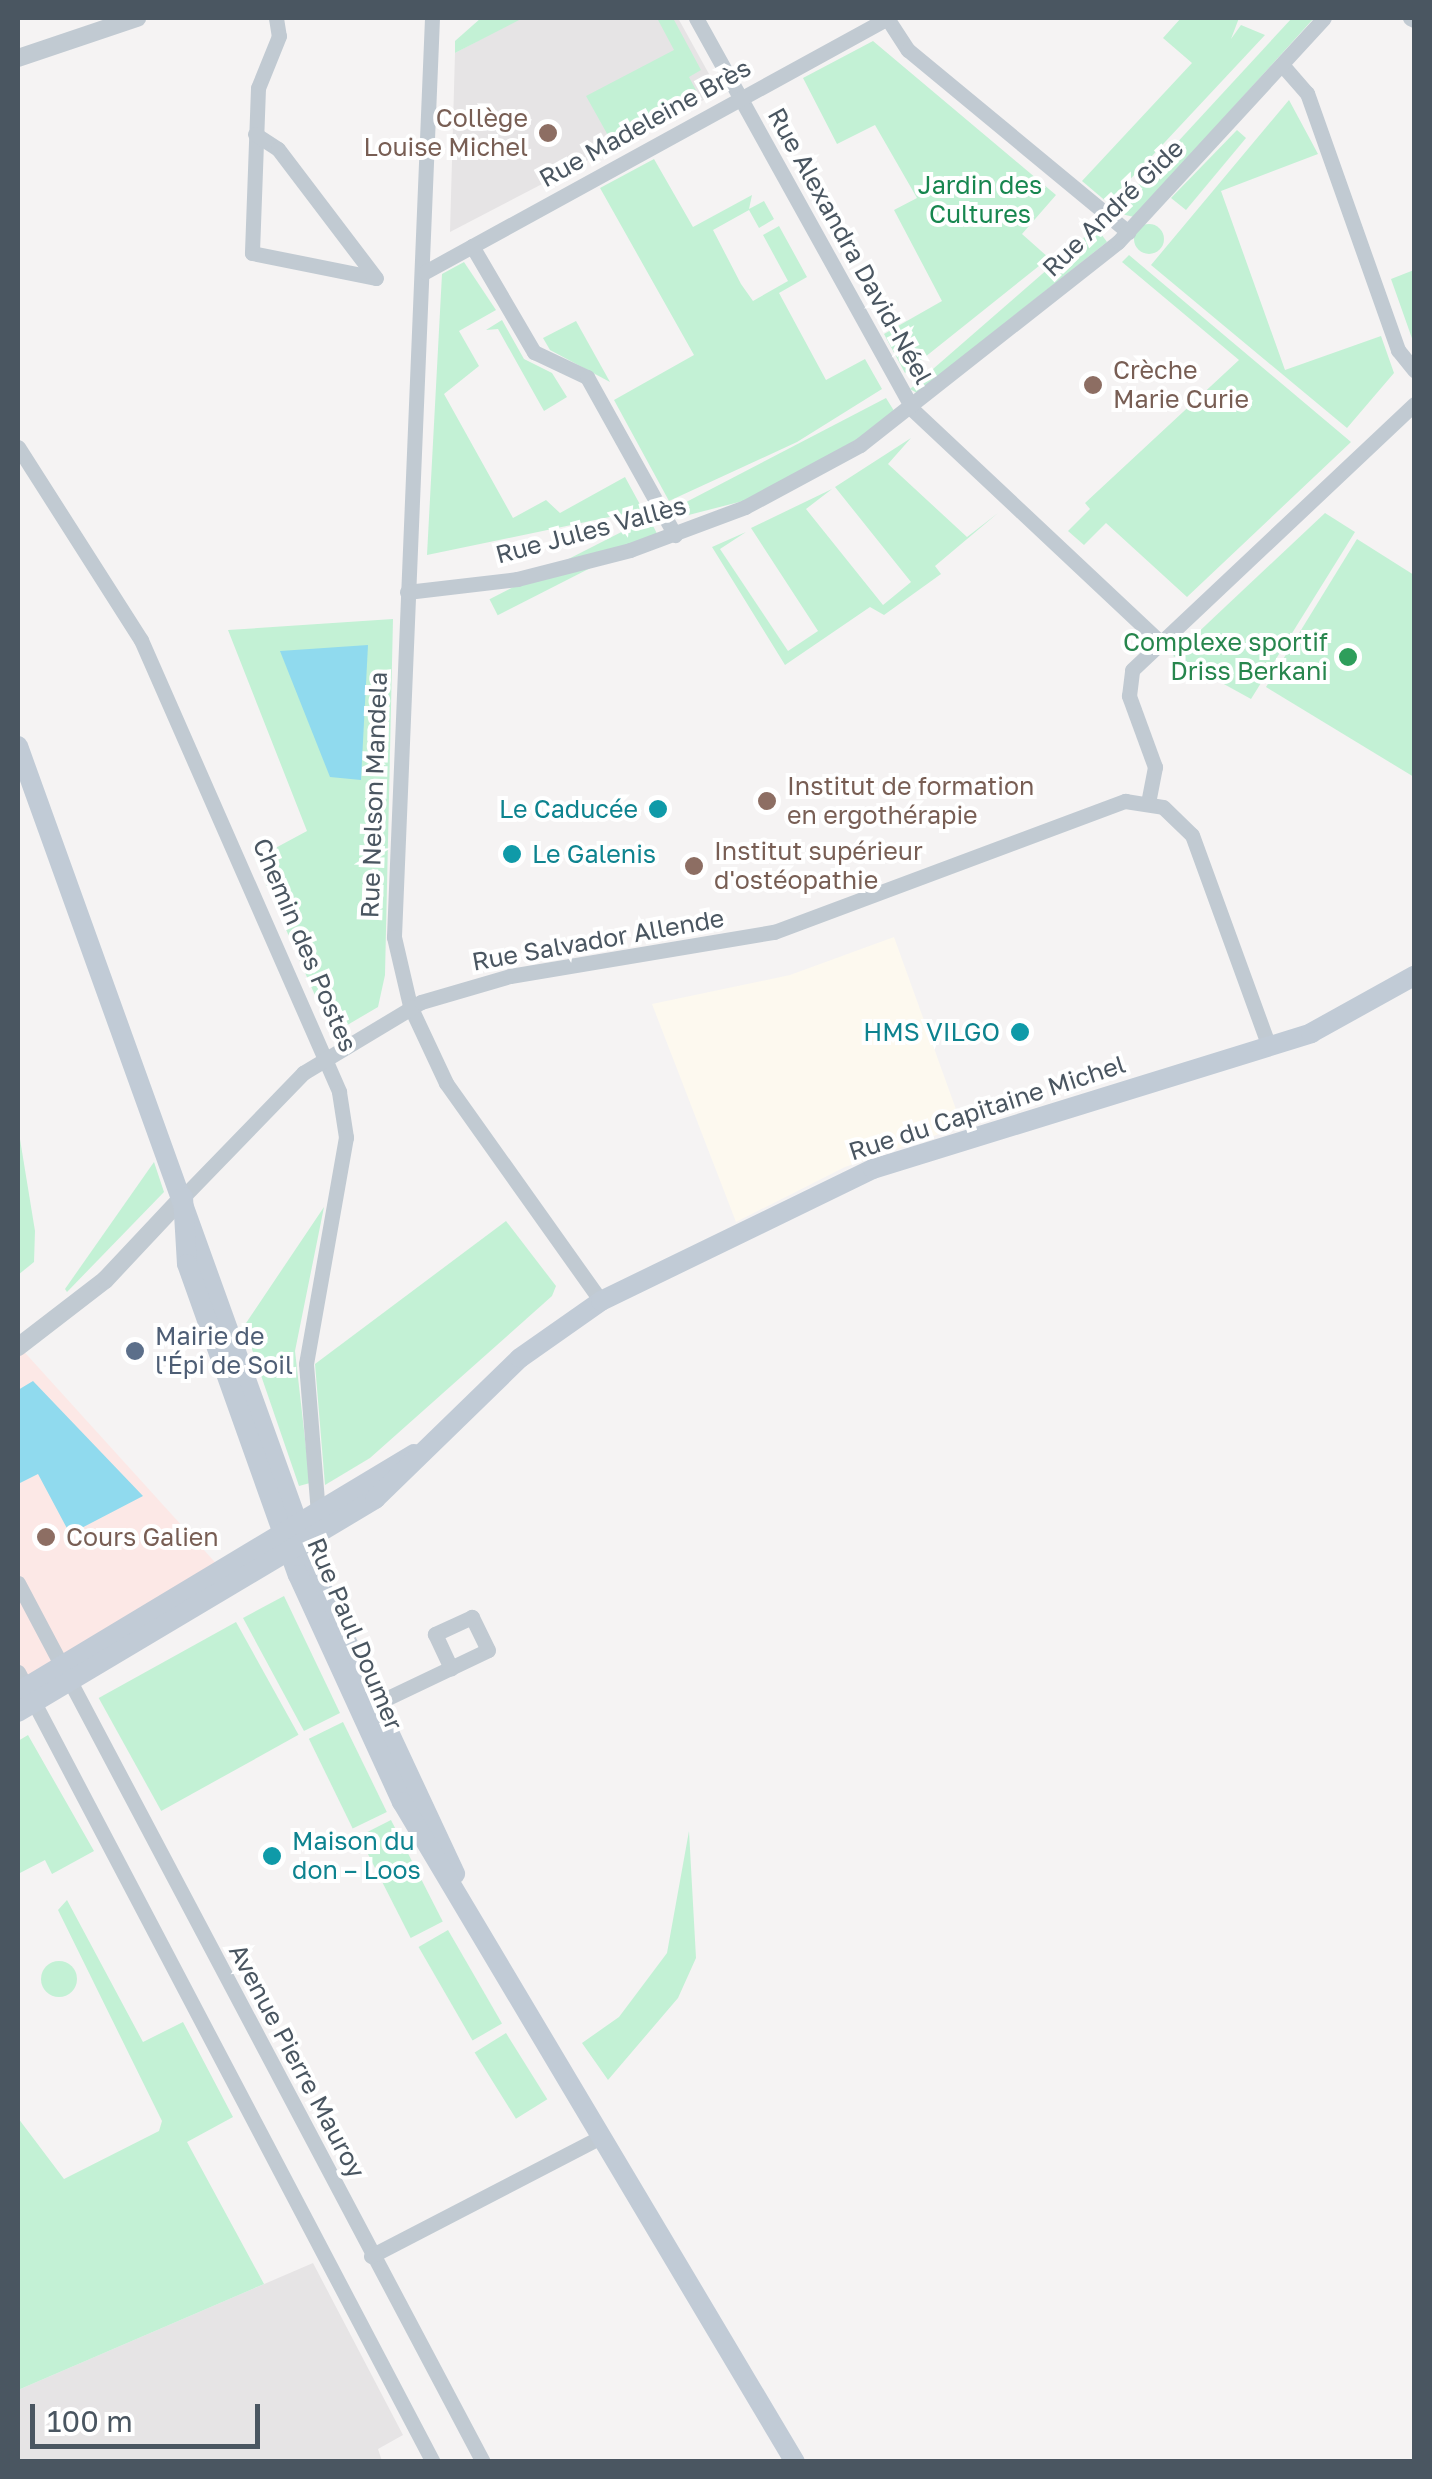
<!DOCTYPE html>
<html>
<head>
<meta charset="utf-8">
<style>
	body { margin:0 }
	#map { position:relative; width:1432px; height:2479px; overflow:hidden; background:#f5f3f3; font-family:"Golos Text",sans-serif }
	div>[style] { position:absolute }
	[style*='--x'] { left:calc(var(--x)*1px); top:calc(var(--y)*1px); width:calc(var(--w)*1px); rotate:calc(var(--a)*1deg) }
	.commercial>* { inset:0; background:#fdf9ef }
	.education>* { inset:0; background:#e6e4e5 }
	.medical>* { inset:0; background:#fce8e6 }
	.green>* { inset:0; background:#c3f1d5; transform-origin:0 0 }
	.round { border-radius:50% }
	.water>* { inset:0; background:#90daee }
	.minor>* { height:15px; margin:-7.5px; padding:0 7.5px; transform-origin:7.5px; border-radius:7.5px; background:#c1cad2 }
	.tertiary>* { height:18px; margin:-9px; padding:0 9px; transform-origin:9px; border-radius:9px; background:#c1cad2 }
	.secondary>* { height:20px; margin:-10px; padding:0 10px; transform-origin:10px; border-radius:10px; background:#c1cbd6 }
	.dots>* { width:28px; height:28px; translate:-50% -50%; box-sizing:border-box; border:5px solid #fff; border-radius:50% }
	span { translate:-50% -50%; white-space:nowrap; text-align:center; line-height:1.15; -webkit-text-stroke:8px #fff; paint-order:stroke }
	.education-label { font-size:25px; color:#785e54 }
	.right { translate:-100% -50%; text-align:right }
	.left { translate:0 -50%; text-align:left }
	.street-label { font-size:25px; color:#4a5661 }
	.park-label { font-size:25px; color:#17864f }
	.leisure-label { font-size:25px; color:#27864d }
	.culture-label { font-size:25px; color:#0d838f }
	.service-label { font-size:25px; color:#4e5e75 }
	.frame { position:absolute; inset:0; border:20px solid #4a5661; pointer-events:none }
	.scale { position:absolute; left:30px; top:2404px; width:230px; height:45px; box-sizing:border-box; border:5px solid #4a5661; border-top:0; padding-left:12px; font-size:30px; line-height:35px; white-space:nowrap; color:#4a5661; -webkit-text-stroke:8px #fff; paint-order:stroke }
</style>
</head>
<body>
<div id="map">
	<div class="commercial">
		<i style="clip-path:polygon(894px 937px,962px 1126px,845px 1167px,736px 1222px,652px 1004px,790px 975px)"></i>
	</div>
	<div class="education">
		<i style="clip-path:polygon(520px 18px,678px 18px,719px 92px,450px 232px,455px 53px)"></i>
		<i style="clip-path:polygon(313px 2263px,403px 2435px,378px 2449px,382px 2461px,18px 2461px,18px 2390px)"></i>
	</div>
	<div class="medical">
		<i style="clip-path:polygon(18px 1345px,223px 1571px,18px 1692px)"></i>
	</div>
	<div class="green">
		<i style="clip-path:polygon(481px 18px,521px 19px,455px 53px,455px 41px)"></i>
		<i style="clip-path:polygon(657px 18px,673px 18px,701px 70px,689px 77px,698px 94px,610px 139px,586px 96px,674px 50px)"></i>
		<i style="clip-path:polygon(1181px 18px,1239px 18px,1231px 39px,1241px 25px,1265px 35px,1108px 203px,1082px 181px,1192px 63px,1163px 38px)"></i>
		<i style="clip-path:polygon(1292px 18px,1314px 18px,1134px 217px,1113px 212px)"></i>
		<i style="clip-path:polygon(873px 41px,1056px 195px,1022px 234px,1049px 258px,905px 373px,884px 334px,942px 301px,894px 210px,917px 198px,875px 125px,837px 144px,803px 78px)"></i>
		<i style="clip-path:polygon(1289px 100px,1318px 154px,1221px 191px,1285px 370px,1381px 336px,1394px 373px,1347px 428px,1151px 265px)"></i>
		<i style="clip-path:polygon(1237px 130px,1246px 138px,1186px 210px,1171px 198px)"></i>
		<i style="clip-path:polygon(654px 159px,693px 227px,752px 195px,749px 209px,764px 201px,774px 219px,759px 228px,749px 210px,713px 230px,741px 284px,753px 301px,788px 281px,763px 235px,779px 226px,807px 277px,779px 293px,826px 380px,865px 359px,882px 389px,797px 442px,669px 501px,614px 400px,694px 355px,600px 188px)"></i>
		<i class="round" style="left:1134px;top:224px;width:30px;height:30px"></i>
		<i style="clip-path:polygon(1096px 227px,1107px 242px,917px 393px,910px 389px)"></i>
		<i style="clip-path:polygon(1129px 255px,1351px 442px,1187px 597px,1106px 523px,1084px 545px,1068px 531px,1090px 509px,1085px 503px,1239px 360px,1122px 262px)"></i>
		<i style="clip-path:polygon(464px 262px,496px 310px,459px 331px,479px 366px,444px 394px,513px 518px,546px 500px,560px 513px,625px 477px,643px 510px,427px 555px,442px 274px)"></i>
		<i style="clip-path:polygon(1414px 270px,1414px 344px,1391px 279px)"></i>
		<i style="clip-path:polygon(502px 320px,524px 359px,552px 373px,567px 397px,544px 411px,498px 329px,486px 330px)"></i>
		<i style="clip-path:polygon(576px 321px,610px 382px,550px 350px,543px 338px)"></i>
		<i style="clip-path:polygon(886px 398px,896px 414px,851px 443px,747px 500px,673px 519px,669px 511px)"></i>
		<i style="clip-path:polygon(911px 438px,888px 464px,967px 537px,998px 513px,935px 566px,941px 574px,884px 615px,870px 607px,785px 665px,712px 547px,746px 532px,720px 549px,788px 651px,818px 631px,751px 528px,832px 489px,806px 509px,883px 605px,911px 582px,835px 487px)"></i>
		<i style="clip-path:polygon(1325px 513px,1355px 532px,1251px 699px,1173px 656px)"></i>
		<i style="left:649px;top:518px;width:18px;height:179px;rotate:63deg"></i>
		<i style="clip-path:polygon(1357px 539px,1414px 575px,1414px 777px,1266px 687px)"></i>
		<i style="clip-path:polygon(393px 619px,385px 975px,378px 1007px,332px 1034px,255px 859px,307px 831px,228px 630px)"></i>
		<i style="clip-path:polygon(18px 1127px,35px 1231px,34px 1262px,18px 1275px)"></i>
		<i style="clip-path:polygon(154px 1162px,164px 1192px,67px 1292px,65px 1289px)"></i>
		<i style="clip-path:polygon(324px 1207px,295px 1351px,310px 1483px,299px 1486px,244px 1326px)"></i>
		<i style="clip-path:polygon(506px 1221px,556px 1286px,552px 1296px,370px 1458px,325px 1485px,315px 1364px)"></i>
		<i style="clip-path:polygon(284px 1596px,340px 1713px,304px 1731px,243px 1618px)"></i>
		<i style="left:236px;top:1622px;width:129px;height:157px;rotate:61deg"></i>
		<i style="left:343px;top:1722px;width:100px;height:38px;rotate:64deg"></i>
		<i style="clip-path:polygon(28px 1735px,94px 1851px,52px 1874px,45px 1860px,18px 1874px,18px 1741px)"></i>
		<i style="left:391px;top:1820px;width:114px;height:36px;rotate:63deg"></i>
		<i style="clip-path:polygon(689px 1831px,696px 1958px,678px 1998px,608px 2080px,582px 2043px,619px 2017px,667px 1953px)"></i>
		<i style="clip-path:polygon(67px 1900px,143px 2042px,183px 2022px,233px 2117px,187px 2142px,264px 2284px,18px 2390px,18px 2118px,64px 2179px,159px 2131px,162px 2121px,58px 1910px)"></i>
		<i style="left:448px;top:1930px;width:108px;height:34px;rotate:60deg"></i>
		<i class="round" style="left:41px;top:1961px;width:36px;height:36px"></i>
		<i style="left:506px;top:2033px;width:78px;height:37px;rotate:58deg"></i>
	</div>
	<div class="water">
		<i style="clip-path:polygon(368px 645px,361px 780px,330px 777px,280px 651px)"></i>
		<i style="clip-path:polygon(33px 1381px,143px 1496px,70px 1534px,38px 1474px,18px 1484px,18px 1390px)"></i>
	</div>
	<div class="minor">
		<i style="--x:276;--y:18;--w:18;--a:81"></i>
		<i style="--x:279;--y:36;--w:56;--a:112"></i>
		<i style="--x:258;--y:88;--w:165;--a:92.1"></i>
		<i style="--x:252;--y:253;--w:126;--a:11.4"></i>
		<i style="--x:432;--y:18;--w:920;--a:92.37"></i>
		<i style="--x:394;--y:937;--w:71;--a:76.9"></i>
		<i style="--x:410;--y:1006;--w:85;--a:64.9"></i>
		<i style="--x:446;--y:1083;--w:267;--a:54.6"></i>
		<i style="--x:696;--y:18;--w:448;--a:61"></i>
		<i style="--x:913;--y:410;--w:340;--a:43.2"></i>
		<i style="--x:887;--y:18;--w:38;--a:57"></i>
		<i style="--x:908;--y:50;--w:286;--a:39.6"></i>
		<i style="--x:1410;--y:18;--w:4;--a:27"></i>
		<i style="--x:1284;--y:67;--w:35;--a:49"></i>
		<i style="--x:1307;--y:93;--w:273;--a:70.5"></i>
		<i style="--x:1398;--y:350;--w:26;--a:51"></i>
		<i style="--x:255;--y:134;--w:27;--a:33"></i>
		<i style="--x:278;--y:149;--w:162;--a:52.8"></i>
		<i style="--x:472;--y:246;--w:123;--a:59.7"></i>
		<i style="--x:534;--y:352;--w:59;--a:25.3"></i>
		<i style="--x:587;--y:377;--w:181;--a:60.9"></i>
		<i style="--x:425;--y:272;--w:528;--a:-28.75"></i>
		<i style="--x:18;--y:447;--w:229;--a:57.5"></i>
		<i style="--x:141;--y:640;--w:493;--a:66.3"></i>
		<i style="--x:339;--y:1092;--w:46;--a:81.2"></i>
		<i style="--x:346;--y:1137;--w:230;--a:100"></i>
		<i style="--x:306;--y:1364;--w:148;--a:85.4"></i>
		<i style="--x:407;--y:592;--w:111;--a:-6.7"></i>
		<i style="--x:517;--y:579;--w:117;--a:-14.4"></i>
		<i style="--x:630;--y:550;--w:123;--a:-20.5"></i>
		<i style="--x:745;--y:507;--w:131;--a:-28.3"></i>
		<i style="--x:860;--y:445;--w:328;--a:-38.2"></i>
		<i style="--x:1118;--y:242;--w:304;--a:-47.4"></i>
		<i style="--x:1148;--y:803;--w:37;--a:-79"></i>
		<i style="--x:1155;--y:767;--w:76;--a:-110.1"></i>
		<i style="--x:1129;--y:696;--w:26;--a:-83"></i>
		<i style="--x:1132;--y:670;--w:388;--a:-43.3"></i>
		<i style="--x:183;--y:1197;--w:173;--a:-45.9"></i>
		<i style="--x:303;--y:1073;--w:138;--a:-31"></i>
		<i style="--x:421;--y:1002;--w:93;--a:-16.3"></i>
		<i style="--x:510;--y:976;--w:268;--a:-9.5"></i>
		<i style="--x:774;--y:932;--w:375;--a:-20.5"></i>
		<i style="--x:1125;--y:801;--w:38;--a:9"></i>
		<i style="--x:1163;--y:807;--w:40;--a:44"></i>
		<i style="--x:1192;--y:835;--w:226;--a:70"></i>
		<i style="--x:18;--y:1583;--w:994;--a:62.12"></i>
		<i style="--x:18;--y:1672;--w:892;--a:62.29"></i>
		<i style="--x:375;--y:1704;--w:125;--a:-25.5"></i>
		<i style="--x:488;--y:1650;--w:37;--a:-116"></i>
		<i style="--x:472;--y:1617;--w:41;--a:155.3"></i>
		<i style="--x:435;--y:1634;--w:38;--a:65"></i>
		<i style="--x:371;--y:2256;--w:259;--a:-27.4"></i>
	</div>
	<div class="tertiary">
		<i style="--x:18;--y:58;--w:126;--a:-18.6"></i>
		<i style="--x:18;--y:1347;--w:110;--a:-37.6"></i>
		<i style="--x:105;--y:1280;--w:114;--a:-46.8"></i>
	</div>
	<div class="secondary">
		<i style="--x:18;--y:746;--w:889;--a:70.2"></i>
		<i style="--x:319;--y:1582;--w:322;--a:65"></i>
		<i style="--x:183;--y:1197;--w:67;--a:86.6"></i>
		<i style="--x:187;--y:1264;--w:330;--a:70.4"></i>
		<i style="--x:298;--y:1575;--w:250;--a:65.4"></i>
		<i style="--x:402;--y:1802;--w:768;--a:59.23"></i>
		<i style="--x:18;--y:1692;--w:462;--a:-31"></i>
		<i style="--x:18;--y:1712;--w:416;--a:-30.8"></i>
		<i style="--x:375;--y:1499;--w:202;--a:-44.2"></i>
		<i style="--x:520;--y:1358;--w:99;--a:-35.1"></i>
		<i style="--x:601;--y:1301;--w:302;--a:-25.9"></i>
		<i style="--x:873;--y:1169;--w:459;--a:-17.2"></i>
		<i style="--x:1311;--y:1033;--w:118;--a:-29"></i>
	</div>
	<div class="dots">
		<i style="left:548px;top:133px;background:#8d6e63"></i>
		<i style="left:1093px;top:385px;background:#8d6e63"></i>
		<i style="left:1348px;top:657px;background:#2e9e5b"></i>
		<i style="left:767px;top:801px;background:#8d6e63"></i>
		<i style="left:658px;top:809px;background:#0f9aa8"></i>
		<i style="left:512px;top:854px;background:#0f9aa8"></i>
		<i style="left:694px;top:866px;background:#8d6e63"></i>
		<i style="left:1020px;top:1032px;background:#0f9aa8"></i>
		<i style="left:135px;top:1351px;background:#5c6f8a"></i>
		<i style="left:46px;top:1537px;background:#8d6e63"></i>
		<i style="left:272px;top:1856px;background:#0f9aa8"></i>
	</div>
	<div class="education-label">
		<span class="right" style="left:528px;top:133px">Collège<br>Louise Michel</span>
		<span class="left" style="left:1113px;top:385px">Crèche<br>Marie Curie</span>
		<span class="left" style="left:787px;top:801px">Institut de formation<br>en ergothérapie</span>
		<span class="left" style="left:714px;top:866px">Institut supérieur<br>d'ostéopathie</span>
		<span class="left" style="left:66px;top:1537px">Cours Galien</span>
	</div>
	<div class="street-label">
		<span style="left:645px;top:123px;rotate:-29deg">Rue Madeleine Brès</span>
		<span style="left:1113px;top:208px;rotate:-44deg">Rue André Gide</span>
		<span style="left:850px;top:246px;rotate:61deg">Rue Alexandra David-Néel</span>
		<span style="left:591px;top:530px;rotate:-15deg">Rue Jules Vallès</span>
		<span style="left:374px;top:795px;rotate:-88deg">Rue Nelson Mandela</span>
		<span style="left:598px;top:940px;rotate:-10deg">Rue Salvador Allende</span>
		<span style="left:305px;top:945px;rotate:67deg">Chemin des Postes</span>
		<span style="left:987px;top:1108px;rotate:-18deg">Rue du Capitaine Michel</span>
		<span style="left:355px;top:1634px;rotate:67deg">Rue Paul Doumer</span>
		<span style="left:297px;top:2061px;rotate:62deg">Avenue Pierre Mauroy</span>
	</div>
	<div class="park-label">
		<span style="left:980px;top:200px">Jardin des<br>Cultures</span>
	</div>
	<div class="leisure-label">
		<span class="right" style="left:1328px;top:657px">Complexe sportif<br>Driss Berkani</span>
	</div>
	<div class="culture-label">
		<span class="right" style="left:638px;top:809px">Le Caducée</span>
		<span class="left" style="left:532px;top:854px">Le Galenis</span>
		<span class="right" style="left:1000px;top:1032px">HMS VILGO</span>
		<span class="left" style="left:292px;top:1856px">Maison du<br>don – Loos</span>
	</div>
	<div class="service-label">
		<span class="left" style="left:155px;top:1351px">Mairie de<br>l'Épi de Soil</span>
	</div>
	<div class="frame"></div>
	<div class="scale">100 m</div>
</div>
</body>
</html>
